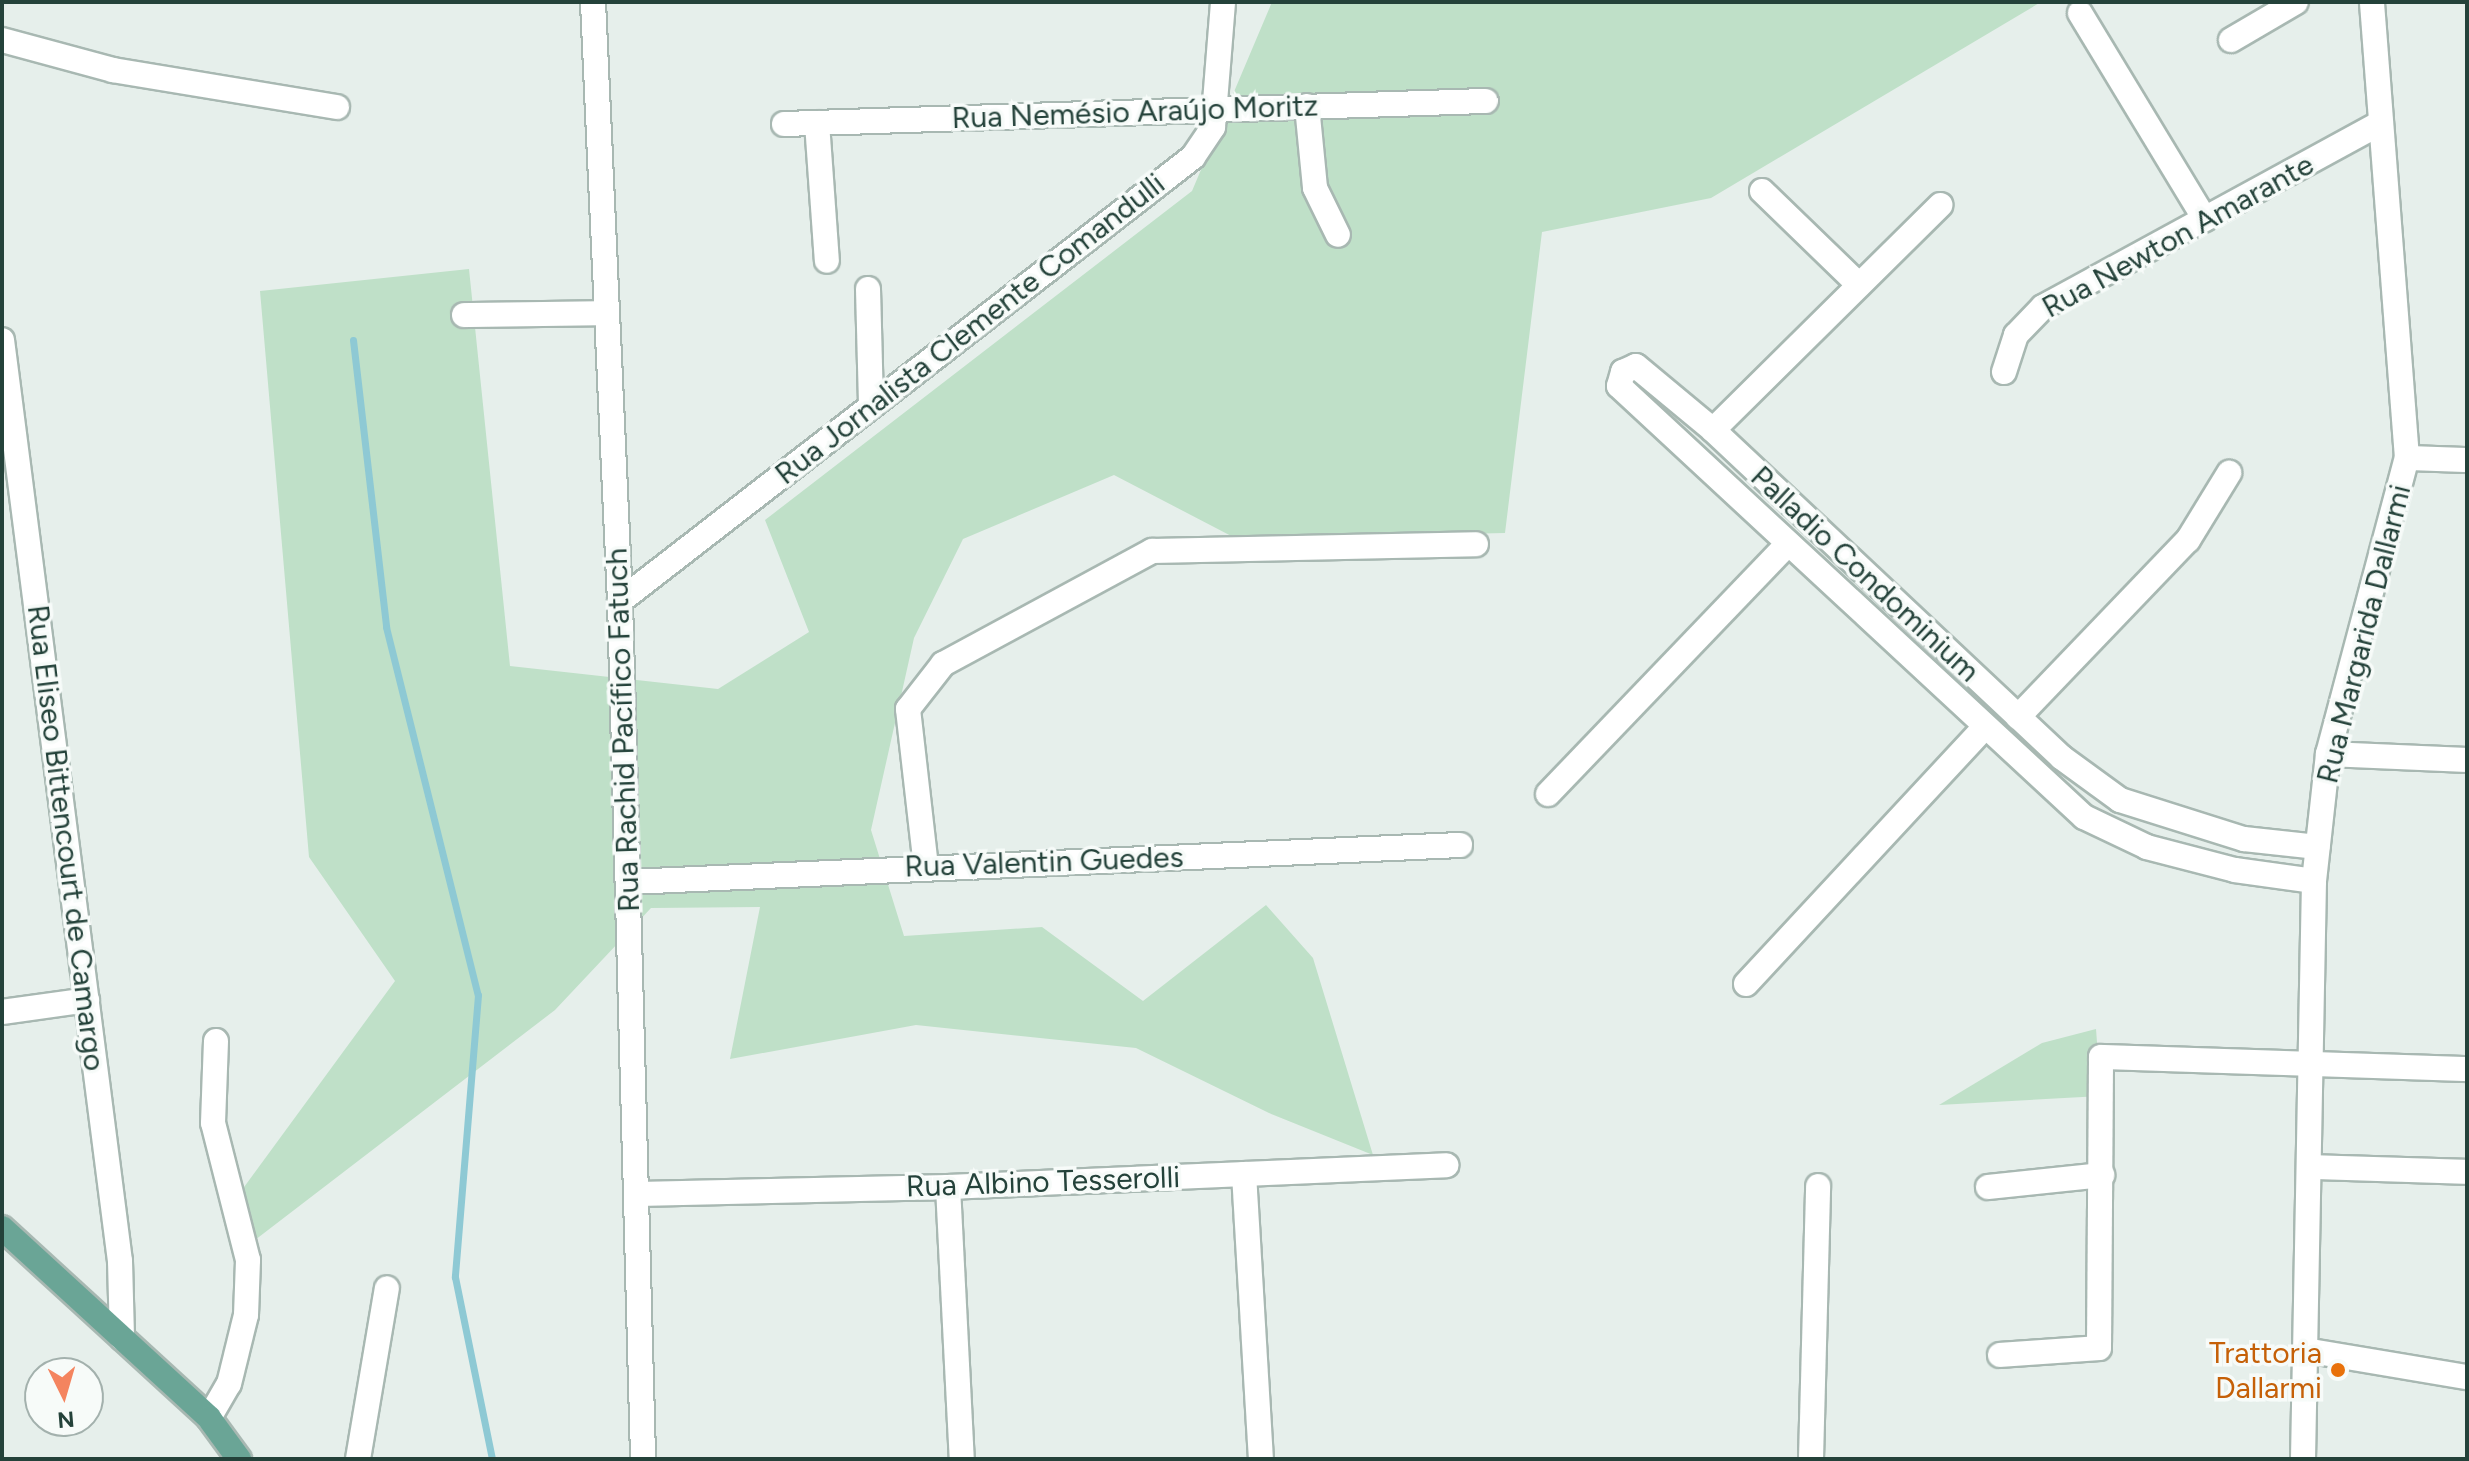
<!DOCTYPE html>
<html>
<head>
<meta charset="utf-8">
<style>
	body { margin:0 }
	#map { position:relative; width:2469px; height:1461px; overflow:hidden; background:#e6efeb; font-family:Figtree,sans-serif }
	div>[style] { position:absolute }
	[style*='--x'] { left:calc(var(--x)*1px); top:calc(var(--y)*1px); width:calc(var(--w)*1px); rotate:calc(var(--a)*1deg) }
	.green>* { inset:0; background:#bfe0c8 }
	.stream>* { height:7px; margin:-3.5px; padding:0 3.5px; transform-origin:3.5px; border-radius:3.5px; background:#8ec9d4 }
	.roads { filter:drop-shadow(2px 0 #a8b8b2) drop-shadow(-2px 0 #a8b8b2) drop-shadow(0 2px #a8b8b2) drop-shadow(0 -2px #a8b8b2) }
	.minor>* { height:24px; margin:-12px; padding:0 12px; transform-origin:12px; border-radius:12px; background:#fff }
	.major>* { height:24px; margin:-12px; padding:0 12px; transform-origin:12px; border-radius:12px; background:#6aa596 }
	.dots>* { width:22px; height:22px; translate:-50% -50%; box-sizing:border-box; border:4px solid #f7fbf9; border-radius:50% }
	span { translate:-50% -50%; white-space:nowrap; text-align:center; line-height:1.15; -webkit-text-stroke:7px #f7fbf9; paint-order:stroke }
	.street-label { font-size:30px; color:#24423a }
	.food-label { font-size:30px; color:#c56008 }
	.right { translate:-100% -50%; text-align:right }
	.frame { position:absolute; inset:0; border:4px solid #24423a; pointer-events:none }
	.north { position:absolute; left:24px; top:1357px; width:80px; height:80px; box-sizing:border-box; background:#f7fbf9; border:2px solid #a3b1ad; border-radius:50%; rotate:175deg; font-size:22px; font-weight:700; line-height:32px; text-align:center; color:#24423a }
	.north::after { content:''; display:block; margin:auto; width:28px; height:36px; background:#f4845f; clip-path:polygon(50% 0,100% 100%,50% 72%,0 100%) }
</style>
</head>
<body>
<div id="map">
	<div class="green">
		<i style="clip-path:polygon(1272px 2px,2041px 2px,1711px 198px,1542px 232px,1505px 533px,1237px 539px,1114px 475px,963px 539px,914px 638px,871px 830px,904px 936px,1042px 927px,1143px 1001px,1266px 905px,1313px 958px,1373px 1155px,1269px 1113px,1136px 1048px,916px 1025px,730px 1059px,760px 907px,651px 908px,555px 1010px,251px 1243px,236px 1198px,395px 981px,309px 857px,260px 291px,469px 269px,510px 666px,718px 689px,809px 632px,765px 520px,1192px 191px)"></i>
		<i style="clip-path:polygon(2096px 1029px,2101px 1096px,1939px 1105px,2042px 1043px)"></i>
	</div>
	<div class="stream">
		<i style="--x:353;--y:340;--w:289;--a:83.4"></i>
		<i style="--x:386;--y:627;--w:379;--a:76"></i>
		<i style="--x:478;--y:995;--w:283;--a:94.7"></i>
		<i style="--x:455;--y:1277;--w:186;--a:78.5"></i>
	</div>
	<div class="roads">
		<div class="minor">
			<i style="--x:593;--y:2;--w:600;--a:87.42"></i>
			<i style="--x:620;--y:601;--w:858;--a:88.46"></i>
			<i style="--x:2080;--y:13;--w:241;--a:58.8"></i>
			<i style="--x:2;--y:40;--w:115;--a:15.1"></i>
			<i style="--x:113;--y:70;--w:227;--a:9.4"></i>
			<i style="--x:2231;--y:40;--w:75;--a:-30.3"></i>
			<i style="--x:1307;--y:106;--w:82;--a:84.4"></i>
			<i style="--x:1315;--y:188;--w:52;--a:63.9"></i>
			<i style="--x:817;--y:123;--w:138;--a:85.9"></i>
			<i style="--x:784;--y:124;--w:702;--a:-1.88"></i>
			<i style="--x:1762;--y:191;--w:135;--a:44.1"></i>
			<i style="--x:868;--y:289;--w:116;--a:88.5"></i>
			<i style="--x:464;--y:315;--w:140;--a:-0.8"></i>
			<i style="--x:2;--y:340;--w:929;--a:82.7"></i>
			<i style="--x:120;--y:1261;--w:77;--a:88.5"></i>
			<i style="--x:2004;--y:372;--w:39;--a:-72"></i>
			<i style="--x:2016;--y:335;--w:39;--a:-46"></i>
			<i style="--x:2043;--y:307;--w:382;--a:-28.6"></i>
			<i style="--x:1713;--y:430;--w:320;--a:-44.7"></i>
			<i style="--x:2407;--y:458;--w:60;--a:1.9"></i>
			<i style="--x:620;--y:601;--w:725;--a:-37.77"></i>
			<i style="--x:1193;--y:157;--w:36;--a:-56"></i>
			<i style="--x:1213;--y:127;--w:125;--a:-85.4"></i>
			<i style="--x:2018;--y:717;--w:245;--a:-46.2"></i>
			<i style="--x:2188;--y:540;--w:79;--a:-58.5"></i>
			<i style="--x:2328;--y:754;--w:139;--a:2.5"></i>
			<i style="--x:1548;--y:794;--w:347;--a:-46.2"></i>
			<i style="--x:926;--y:867;--w:159;--a:-96.5"></i>
			<i style="--x:908;--y:709;--w:57;--a:-52.1"></i>
			<i style="--x:943;--y:664;--w:238;--a:-28.4"></i>
			<i style="--x:1152;--y:551;--w:324;--a:-1.2"></i>
			<i style="--x:2314;--y:881;--w:80;--a:-172.1"></i>
			<i style="--x:2235;--y:870;--w:91;--a:-165.4"></i>
			<i style="--x:2147;--y:847;--w:70;--a:-154.5"></i>
			<i style="--x:2084;--y:817;--w:634;--a:-137.17"></i>
			<i style="--x:1619;--y:386;--w:15;--a:-74"></i>
			<i style="--x:1623;--y:372;--w:14;--a:-25"></i>
			<i style="--x:1636;--y:366;--w:100;--a:39.7"></i>
			<i style="--x:1713;--y:430;--w:478;--a:43.2"></i>
			<i style="--x:2061;--y:757;--w:73;--a:36.1"></i>
			<i style="--x:2120;--y:800;--w:130;--a:17.5"></i>
			<i style="--x:2244;--y:839;--w:74;--a:6.2"></i>
			<i style="--x:629;--y:882;--w:832;--a:-2.55"></i>
			<i style="--x:1746;--y:984;--w:350;--a:-47.1"></i>
			<i style="--x:2;--y:1012;--w:86;--a:-8"></i>
			<i style="--x:2312;--y:1167;--w:155;--a:1.8"></i>
			<i style="--x:1244;--y:1174;--w:286;--a:86.6"></i>
			<i style="--x:948;--y:1187;--w:272;--a:87.1"></i>
			<i style="--x:1988;--y:1187;--w:115;--a:-6"></i>
			<i style="--x:638;--y:1194;--w:310;--a:-1.3"></i>
			<i style="--x:948;--y:1187;--w:499;--a:-2.5"></i>
			<i style="--x:2305;--y:1350;--w:164;--a:9.5"></i>
			<i style="--x:2000;--y:1355;--w:99;--a:-4"></i>
			<i style="--x:2099;--y:1348;--w:291;--a:-89.6"></i>
			<i style="--x:2101;--y:1057;--w:366;--a:1.9"></i>
			<i style="--x:209;--y:1418;--w:39;--a:-60"></i>
			<i style="--x:229;--y:1384;--w:71;--a:-76.2"></i>
			<i style="--x:246;--y:1315;--w:55;--a:-87.9"></i>
			<i style="--x:248;--y:1260;--w:141;--a:-104.3"></i>
			<i style="--x:213;--y:1123;--w:82;--a:-87.9"></i>
			<i style="--x:358;--y:1459;--w:173;--a:-80.4"></i>
			<i style="--x:1811;--y:1459;--w:273;--a:-88.5"></i>
			<i style="--x:2303;--y:1459;--w:578;--a:-88.91"></i>
			<i style="--x:2314;--y:881;--w:128;--a:-83.7"></i>
			<i style="--x:2328;--y:754;--w:306;--a:-75.1"></i>
			<i style="--x:2407;--y:458;--w:457;--a:-94.4"></i>
		</div>
		<div class="major">
			<i style="--x:2;--y:1228;--w:281;--a:42.5"></i>
			<i style="--x:209;--y:1418;--w:51;--a:53.8"></i>
		</div>
	</div>
	<div class="dots">
		<i style="left:2338px;top:1370px;background:#e8710a"></i>
	</div>
	<div class="street-label">
		<span style="left:1135px;top:112px;rotate:-2deg">Rua Nemésio Araújo Moritz</span>
		<span style="left:2178px;top:236px;rotate:-29deg">Rua Newton Amarante</span>
		<span style="left:970px;top:329px;rotate:-38deg">Rua Jornalista Clemente Comandulli</span>
		<span style="left:1865px;top:574px;rotate:43deg">Palladio Condominium</span>
		<span style="left:2364px;top:634px;rotate:-76deg">Rua Margarida Dallarmi</span>
		<span style="left:623px;top:730px;rotate:-92deg">Rua Rachid Pacífico Fatuch</span>
		<span style="left:66px;top:838px;rotate:83deg">Rua Eliseo Bittencourt de Camargo</span>
		<span style="left:1044px;top:862px;rotate:-2deg">Rua Valentin Guedes</span>
		<span style="left:1043px;top:1182px;rotate:-2deg">Rua Albino Tesserolli</span>
	</div>
	<div class="food-label">
		<span class="right" style="left:2322px;top:1370px">Trattoria<br>Dallarmi</span>
	</div>
	<div class="frame"></div>
	<div class="north">N</div>
</div>
</body>
</html>
